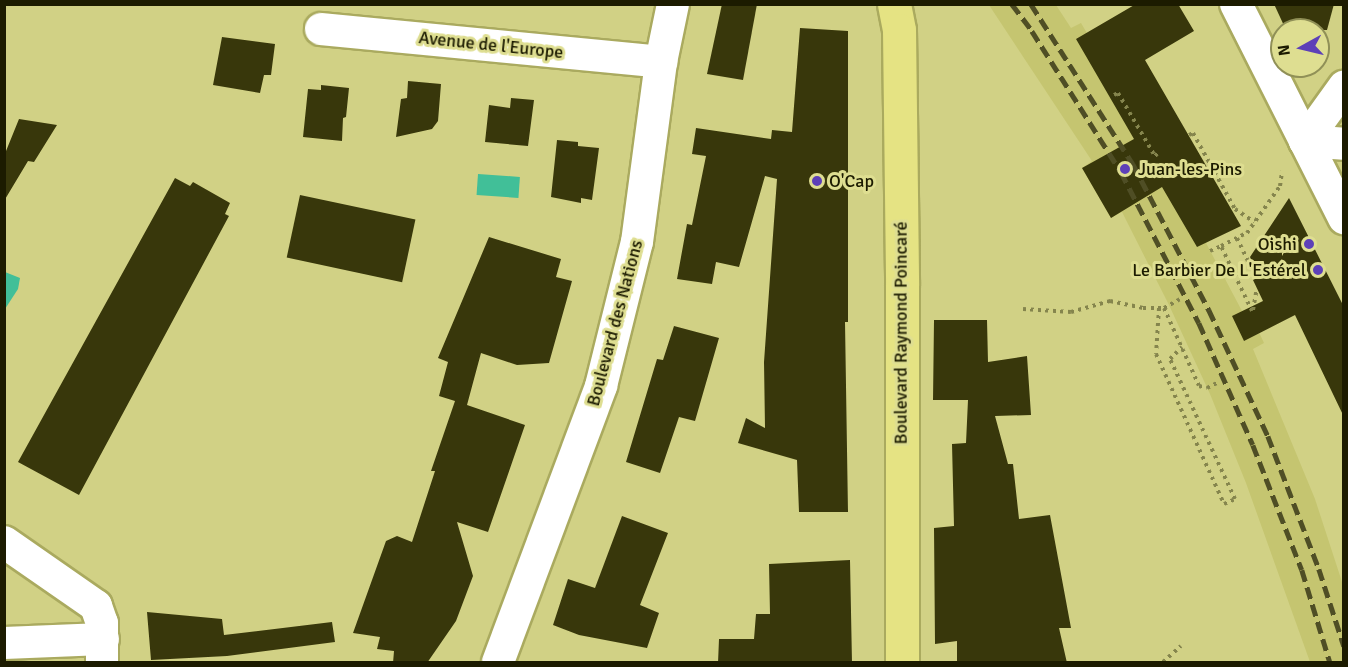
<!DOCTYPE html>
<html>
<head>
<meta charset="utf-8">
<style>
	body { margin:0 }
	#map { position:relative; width:1348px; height:667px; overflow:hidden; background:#d1d185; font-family:Signika,sans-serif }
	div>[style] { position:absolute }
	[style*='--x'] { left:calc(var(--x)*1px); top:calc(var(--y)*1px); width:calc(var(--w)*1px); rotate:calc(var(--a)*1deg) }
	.built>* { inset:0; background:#c5c570 }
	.water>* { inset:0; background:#41bf98; transform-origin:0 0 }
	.building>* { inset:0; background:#38370b; transform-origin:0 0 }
	.path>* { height:4px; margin-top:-2px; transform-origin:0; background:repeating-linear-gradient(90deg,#85854d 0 3px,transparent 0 7.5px) }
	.roads { filter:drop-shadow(2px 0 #aaaa5f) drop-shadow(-2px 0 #aaaa5f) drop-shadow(0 2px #aaaa5f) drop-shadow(0 -2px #aaaa5f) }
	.minor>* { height:32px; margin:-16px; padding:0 16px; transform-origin:16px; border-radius:16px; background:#fff }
	.major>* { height:33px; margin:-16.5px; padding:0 16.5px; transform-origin:16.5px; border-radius:16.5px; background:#e5e383 }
	.rail>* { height:4.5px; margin-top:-2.25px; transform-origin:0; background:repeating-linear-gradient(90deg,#4f4e25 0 12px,transparent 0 18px) }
	.dots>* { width:16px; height:16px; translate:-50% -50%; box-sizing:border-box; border:3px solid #dede91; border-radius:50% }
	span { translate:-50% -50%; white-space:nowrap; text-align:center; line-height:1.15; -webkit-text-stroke:6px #dede91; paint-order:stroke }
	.street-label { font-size:18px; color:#1c1b00 }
	.poi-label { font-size:18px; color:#1c1b00 }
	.left { translate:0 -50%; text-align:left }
	.right { translate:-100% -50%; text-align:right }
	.frame { position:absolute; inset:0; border:6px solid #1c1b00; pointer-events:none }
	.north { position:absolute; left:1270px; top:18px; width:60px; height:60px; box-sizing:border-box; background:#dede91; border:2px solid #909057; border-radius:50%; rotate:262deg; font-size:16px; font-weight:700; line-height:24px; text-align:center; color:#1c1b00 }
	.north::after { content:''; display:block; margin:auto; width:21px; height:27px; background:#5d40b8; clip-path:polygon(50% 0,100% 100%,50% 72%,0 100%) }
</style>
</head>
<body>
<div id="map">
	<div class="built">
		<i style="clip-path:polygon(989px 5px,1056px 5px,1071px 28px,1081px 23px,1209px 241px,1206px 243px,1242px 311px,1248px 309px,1264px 343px,1253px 349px,1315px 499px,1343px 585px,1343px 662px,1310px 662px,1246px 483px,1210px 394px,1169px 305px,1122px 212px,1111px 218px,1082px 168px,1092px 161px)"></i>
	</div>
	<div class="water">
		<i style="left:478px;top:174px;width:42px;height:21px;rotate:4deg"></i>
		<i style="clip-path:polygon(5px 272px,20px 278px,18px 289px,5px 309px)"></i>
	</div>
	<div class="building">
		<i style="clip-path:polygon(722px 4px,757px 4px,743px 80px,707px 74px)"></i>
		<i style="clip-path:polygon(1136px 4px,1178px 4px,1194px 31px,1145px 60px,1241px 226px,1197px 247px,1162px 187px,1111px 218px,1082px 168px,1134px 139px,1076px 39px)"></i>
		<i style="clip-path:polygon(1274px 4px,1334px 4px,1327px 30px,1286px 30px)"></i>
		<i style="clip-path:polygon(800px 28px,848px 31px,848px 322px,845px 322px,848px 512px,799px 512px,797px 460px,738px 443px,746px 418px,765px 428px,764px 362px,777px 179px,765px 176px,739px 267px,716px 262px,712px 284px,677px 279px,687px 224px,692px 225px,706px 156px,692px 154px,696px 128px,771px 139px,772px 130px,792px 132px)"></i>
		<i style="clip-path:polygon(222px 37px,275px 44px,271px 75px,264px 75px,260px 93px,213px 85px)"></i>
		<i style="clip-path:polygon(408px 81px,441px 84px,438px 121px,432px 129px,396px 137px,401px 99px,407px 98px)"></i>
		<i style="clip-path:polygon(321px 85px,349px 88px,346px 117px,343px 118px,342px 141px,303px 137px,308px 89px,321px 90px)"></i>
		<i style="clip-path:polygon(511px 98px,534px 100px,528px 146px,485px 142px,489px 105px,510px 108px)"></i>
		<i style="clip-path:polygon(19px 119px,57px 125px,34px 162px,28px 161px,4px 201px,4px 156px)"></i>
		<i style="clip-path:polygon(557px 140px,578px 142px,578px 146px,599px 148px,592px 200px,581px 198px,581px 203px,551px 197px)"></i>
		<i style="clip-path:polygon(175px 178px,190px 186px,193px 182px,230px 203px,225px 214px,229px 216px,79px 495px,18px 462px)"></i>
		<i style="left:300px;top:195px;width:118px;height:64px;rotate:12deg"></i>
		<i style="clip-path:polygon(1289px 198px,1344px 307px,1344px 417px,1295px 315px,1244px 341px,1232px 316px,1263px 301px,1253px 280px,1259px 277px,1250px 257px)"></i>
		<i style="clip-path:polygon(489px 237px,561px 259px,556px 277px,572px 281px,549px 363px,517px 365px,481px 353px,467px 405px,525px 425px,488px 532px,457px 522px,473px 576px,456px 621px,427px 663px,393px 663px,394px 651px,377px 649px,380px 637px,353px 633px,386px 541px,397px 536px,412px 542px,435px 471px,431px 471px,455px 401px,439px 396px,448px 362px,438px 358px)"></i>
		<i style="clip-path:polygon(934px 320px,987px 320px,988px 362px,1027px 356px,1031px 415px,995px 416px,1008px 464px,1013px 464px,1019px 519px,1050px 515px,1071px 628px,1059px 628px,1067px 663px,957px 663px,957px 641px,935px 644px,934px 528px,954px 526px,952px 444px,966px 443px,968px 400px,933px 400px)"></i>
		<i style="clip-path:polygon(674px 326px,719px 338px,695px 421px,679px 417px,660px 473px,626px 462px,657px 359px,663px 360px)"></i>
		<i style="clip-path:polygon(622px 516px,668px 533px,640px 605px,659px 613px,647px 648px,579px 635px,553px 625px,568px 579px,595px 588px)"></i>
		<i style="clip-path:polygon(850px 560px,852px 663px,718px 663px,719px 639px,754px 639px,756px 614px,770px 614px,769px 564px)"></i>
		<i style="clip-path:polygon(147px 612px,222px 619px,224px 635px,332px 622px,335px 642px,227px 656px,151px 660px)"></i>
	</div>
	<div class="path">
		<i style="--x:1114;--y:95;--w:4;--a:-27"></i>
		<i style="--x:1118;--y:93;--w:73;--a:59.6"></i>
		<i style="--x:1155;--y:156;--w:4;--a:-45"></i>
		<i style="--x:1189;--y:135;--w:4;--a:-27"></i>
		<i style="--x:1193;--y:133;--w:87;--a:61.1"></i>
		<i style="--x:1235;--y:209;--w:23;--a:34"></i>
		<i style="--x:1237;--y:238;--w:44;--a:64.6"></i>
		<i style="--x:1210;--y:251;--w:12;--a:-24"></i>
		<i style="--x:1159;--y:308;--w:46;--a:93.7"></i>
		<i style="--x:1156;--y:354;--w:165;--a:65.6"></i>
		<i style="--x:1224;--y:504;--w:12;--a:-24"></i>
		<i style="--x:1235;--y:499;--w:154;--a:-114.9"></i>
		<i style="--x:1170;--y:359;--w:17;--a:-45"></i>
		<i style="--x:1164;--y:308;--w:85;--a:65.8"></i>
		<i style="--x:1199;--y:386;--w:8;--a:14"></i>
		<i style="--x:1207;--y:388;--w:13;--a:-27"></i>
		<i style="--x:1023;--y:309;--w:48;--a:3.6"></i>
		<i style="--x:1071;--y:312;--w:41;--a:-15.8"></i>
		<i style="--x:1110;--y:301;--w:34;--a:12"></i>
		<i style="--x:1143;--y:308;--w:21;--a:0"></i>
		<i style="--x:1164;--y:308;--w:18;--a:-29"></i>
		<i style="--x:1253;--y:310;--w:22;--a:-80"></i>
		<i style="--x:1252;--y:311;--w:72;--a:-115.5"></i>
		<i style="--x:1221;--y:246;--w:29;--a:-27"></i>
		<i style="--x:1247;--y:233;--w:57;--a:-54.9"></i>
		<i style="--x:1280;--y:186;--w:15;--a:-82"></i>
		<i style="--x:1163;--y:662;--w:24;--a:-42"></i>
	</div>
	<div class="roads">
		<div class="minor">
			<i style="--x:1236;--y:4;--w:240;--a:63.2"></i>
			<i style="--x:321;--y:29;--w:342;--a:5.5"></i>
			<i style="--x:1305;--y:141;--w:67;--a:-54.2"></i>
			<i style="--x:1305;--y:141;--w:39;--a:4"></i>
			<i style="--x:4;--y:542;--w:112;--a:34.8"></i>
			<i style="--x:96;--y:606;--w:18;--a:71"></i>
			<i style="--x:102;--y:623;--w:39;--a:90"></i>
			<i style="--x:4;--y:643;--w:99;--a:-2.3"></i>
			<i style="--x:498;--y:662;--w:295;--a:-69.5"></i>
			<i style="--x:601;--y:386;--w:148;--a:-76"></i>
			<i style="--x:637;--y:242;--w:182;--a:-82.4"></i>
			<i style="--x:661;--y:62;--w:59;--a:-78.3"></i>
		</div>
		<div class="major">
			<i style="--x:894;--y:4;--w:26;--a:79"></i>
			<i style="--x:899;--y:30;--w:255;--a:89.3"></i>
			<i style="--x:902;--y:285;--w:377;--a:90"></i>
		</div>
	</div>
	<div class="rail">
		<i style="--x:1012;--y:4;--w:34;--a:53"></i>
		<i style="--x:1032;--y:31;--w:167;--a:57.7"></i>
		<i style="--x:1121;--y:172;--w:170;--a:62.7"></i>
		<i style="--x:1199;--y:323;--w:133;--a:66.1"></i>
		<i style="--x:1253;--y:445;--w:134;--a:68.6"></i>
		<i style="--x:1302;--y:570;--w:96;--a:73.1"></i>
		<i style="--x:1031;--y:4;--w:190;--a:57.5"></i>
		<i style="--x:1133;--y:164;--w:165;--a:62.5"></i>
		<i style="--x:1209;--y:310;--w:139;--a:64.9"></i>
		<i style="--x:1268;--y:436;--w:142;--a:69"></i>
		<i style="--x:1319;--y:569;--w:81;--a:72"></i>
	</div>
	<div class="dots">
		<i style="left:1125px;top:169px;background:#5d40b8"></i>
		<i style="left:817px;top:181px;background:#5d40b8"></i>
		<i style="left:1309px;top:244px;background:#5d40b8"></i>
		<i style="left:1318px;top:270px;background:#5d40b8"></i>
	</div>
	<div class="street-label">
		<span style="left:491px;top:45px;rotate:6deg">Avenue de l'Europe</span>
		<span style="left:615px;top:323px;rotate:-75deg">Boulevard des Nations</span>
		<span style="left:901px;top:333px;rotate:-90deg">Boulevard Raymond Poincaré</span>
	</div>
	<div class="poi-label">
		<span class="left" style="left:1138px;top:169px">Juan-les-Pins</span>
		<span class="left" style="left:829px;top:181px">O'Cap</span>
		<span class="right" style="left:1297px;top:244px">Oishi</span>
		<span class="right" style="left:1306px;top:270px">Le Barbier De L'Estérel</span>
	</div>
	<div class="frame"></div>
	<div class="north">N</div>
</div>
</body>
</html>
